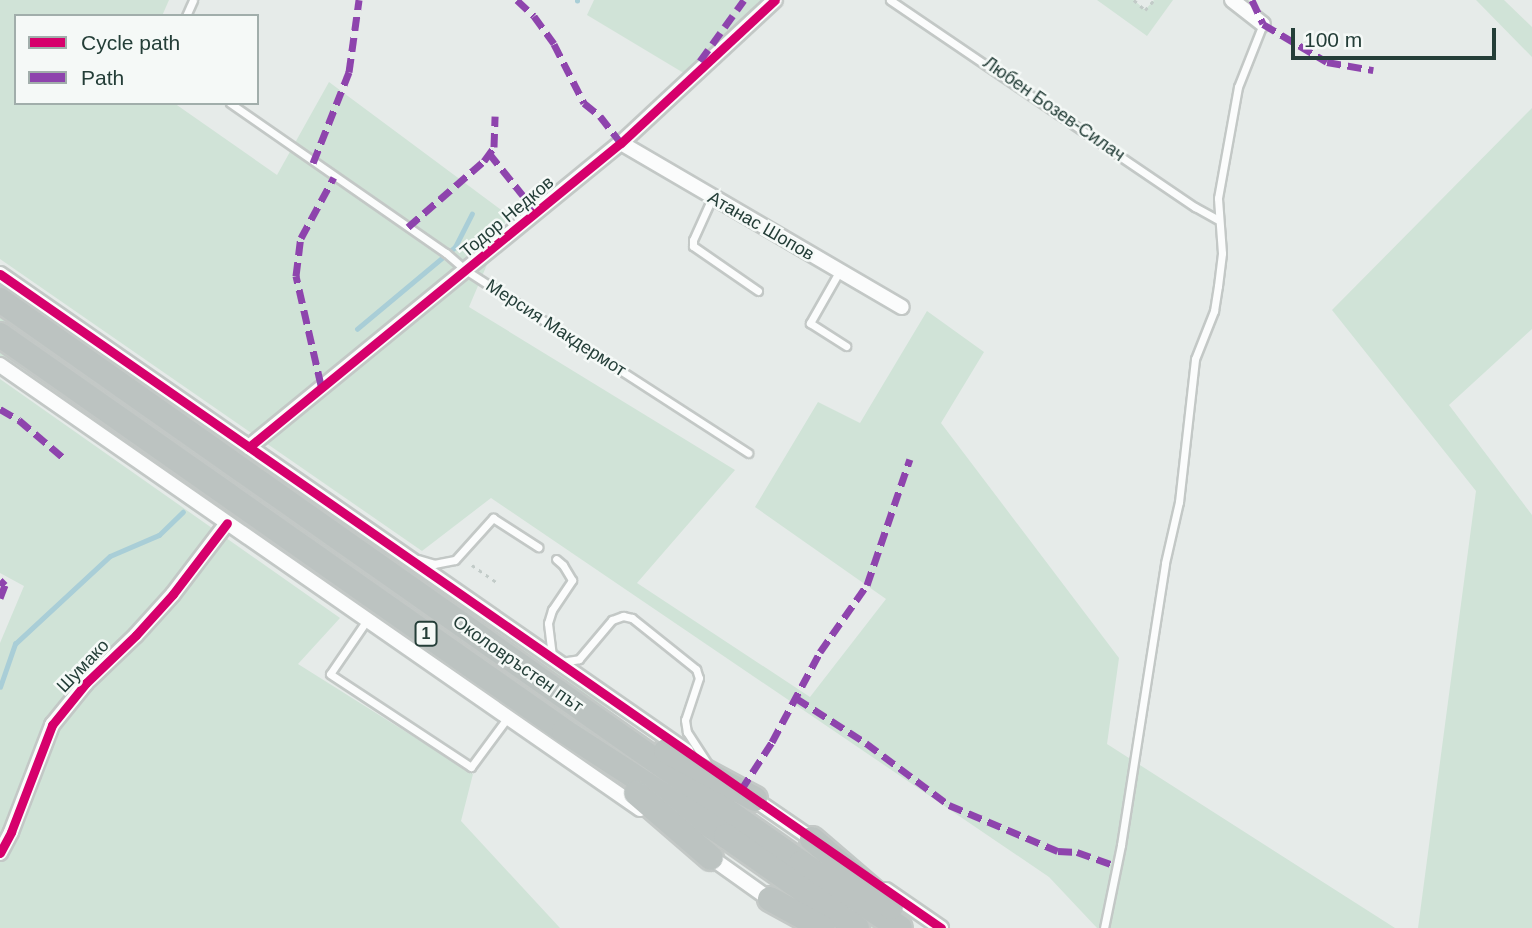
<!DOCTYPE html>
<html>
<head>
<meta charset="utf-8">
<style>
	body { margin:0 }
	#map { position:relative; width:1532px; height:928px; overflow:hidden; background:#e6ebe9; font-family:Helvetica,sans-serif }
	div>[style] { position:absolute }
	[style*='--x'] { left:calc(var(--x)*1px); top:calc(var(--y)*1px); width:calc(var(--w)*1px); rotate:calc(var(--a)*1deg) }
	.green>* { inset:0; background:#d0e3d7; transform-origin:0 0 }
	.stream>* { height:4.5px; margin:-2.25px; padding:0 2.25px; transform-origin:2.25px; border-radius:2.25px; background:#a9ced7 }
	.path>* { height:2.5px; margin-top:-1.25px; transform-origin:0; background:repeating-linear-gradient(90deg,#c2cbc8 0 3.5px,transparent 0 8.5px) }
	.roads { filter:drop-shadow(2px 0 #c3c8c6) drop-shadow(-2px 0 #c3c8c6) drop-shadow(0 2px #c3c8c6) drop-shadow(0 -2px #c3c8c6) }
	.lane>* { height:7px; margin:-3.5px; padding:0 3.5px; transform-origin:3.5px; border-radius:3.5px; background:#fbfcfc }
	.street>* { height:14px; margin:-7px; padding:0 7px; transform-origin:7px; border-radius:7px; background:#fbfcfc }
	.highway>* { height:24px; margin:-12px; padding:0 12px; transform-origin:12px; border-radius:12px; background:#bcc3c1 }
	.quiet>* { height:7px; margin-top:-3.5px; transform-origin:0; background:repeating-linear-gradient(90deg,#8e44ad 0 14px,transparent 0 21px) }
	.cycleway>* { height:9px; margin:-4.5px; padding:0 4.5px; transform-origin:4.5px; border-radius:4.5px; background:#d6006c }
	span { translate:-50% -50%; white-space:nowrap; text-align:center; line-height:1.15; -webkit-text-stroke:5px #f5f9f7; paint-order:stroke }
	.shield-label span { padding:2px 5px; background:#f5f9f7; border:2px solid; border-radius:5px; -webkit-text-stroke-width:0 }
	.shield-label { font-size:16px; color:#243e38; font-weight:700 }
	.street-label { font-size:18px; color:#243e38 }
	.legend { position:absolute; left:14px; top:14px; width:245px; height:91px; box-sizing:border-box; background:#f5f9f7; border:2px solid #a1aeab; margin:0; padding:9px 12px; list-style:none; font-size:21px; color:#243e38 }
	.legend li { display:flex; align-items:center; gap:14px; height:35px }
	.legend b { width:35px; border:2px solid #a1aeab }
	.scale { position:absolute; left:1291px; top:28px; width:205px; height:32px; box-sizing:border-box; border:4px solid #243e38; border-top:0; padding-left:9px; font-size:21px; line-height:24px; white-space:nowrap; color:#243e38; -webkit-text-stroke:5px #f5f9f7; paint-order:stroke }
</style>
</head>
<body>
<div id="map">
	<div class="green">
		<i style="clip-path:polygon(0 0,169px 0,162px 16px,16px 16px,16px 103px,174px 103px,277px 175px,329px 82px,508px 215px,469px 307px,735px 470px,637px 583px,810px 697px,886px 599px,755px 507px,818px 402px,860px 423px,927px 311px,984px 352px,941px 423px,1119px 658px,1107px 744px,1395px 928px,1097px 928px,1049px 877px,491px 498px,422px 551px,0 259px)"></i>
		<i style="clip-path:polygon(594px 0,768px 0,687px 75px,587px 15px)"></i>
		<i style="clip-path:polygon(1097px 0,1134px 0,1145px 10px,1154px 0,1173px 0,1147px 36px)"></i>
		<i style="clip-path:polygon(1476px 0,1504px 0,1532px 27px,1532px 57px)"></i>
		<i style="clip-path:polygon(1532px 108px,1532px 329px,1449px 405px,1532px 515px,1532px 928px,1418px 928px,1476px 491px,1332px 310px)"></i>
		<i style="clip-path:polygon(0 281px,642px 728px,641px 730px,583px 693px,0 287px)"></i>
		<i style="left:0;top:315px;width:1073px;height:7px;rotate:35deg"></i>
		<i style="clip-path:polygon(0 349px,587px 760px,604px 775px,0 356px)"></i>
		<i style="clip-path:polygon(0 379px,340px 618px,298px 664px,473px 774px,461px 821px,560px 928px,0 928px,0 643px,24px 586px,0 573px)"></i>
	</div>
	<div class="stream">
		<i style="--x:577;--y:1;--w:1;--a:-90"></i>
		<i style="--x:357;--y:329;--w:128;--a:-39.9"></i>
		<i style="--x:455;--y:247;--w:37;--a:-63"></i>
		<i style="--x:0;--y:687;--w:46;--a:-70.8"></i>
		<i style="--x:15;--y:644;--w:129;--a:-42.8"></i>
		<i style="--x:110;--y:556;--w:53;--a:-23.2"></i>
		<i style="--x:159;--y:535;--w:33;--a:-44"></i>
	</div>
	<div class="path">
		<i style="--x:1134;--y:0;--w:15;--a:42"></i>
		<i style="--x:1145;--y:10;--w:13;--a:-48"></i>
		<i style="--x:472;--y:565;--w:33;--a:35"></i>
	</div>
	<div class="roads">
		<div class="lane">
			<i style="--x:890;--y:0;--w:369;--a:34.2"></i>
			<i style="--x:1195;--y:207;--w:25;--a:29"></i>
			<i style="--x:186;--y:16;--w:17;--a:-66"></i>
			<i style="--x:230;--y:103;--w:263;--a:34.8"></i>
			<i style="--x:446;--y:253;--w:28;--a:41"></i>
			<i style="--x:467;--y:271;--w:335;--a:32.9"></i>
			<i style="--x:712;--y:198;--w:46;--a:114.3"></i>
			<i style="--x:693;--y:240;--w:6;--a:90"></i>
			<i style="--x:693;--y:246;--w:79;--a:34.7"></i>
			<i style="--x:839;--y:272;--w:59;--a:119.6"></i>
			<i style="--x:810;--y:323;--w:43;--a:32.6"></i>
			<i style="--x:418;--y:559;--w:17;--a:17"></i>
			<i style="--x:434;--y:564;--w:21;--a:-11"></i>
			<i style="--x:455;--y:560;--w:57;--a:-47.9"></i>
			<i style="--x:493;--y:518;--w:54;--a:32.8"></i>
			<i style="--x:367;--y:620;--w:65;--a:124.4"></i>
			<i style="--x:330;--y:674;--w:169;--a:33.4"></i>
			<i style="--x:471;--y:767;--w:62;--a:-53.5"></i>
			<i style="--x:552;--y:656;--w:33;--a:-97"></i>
			<i style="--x:548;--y:623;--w:14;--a:-73"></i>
			<i style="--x:552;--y:610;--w:36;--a:-56"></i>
			<i style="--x:572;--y:580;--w:17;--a:-121"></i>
			<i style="--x:563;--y:565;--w:9;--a:-139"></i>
			<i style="--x:561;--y:662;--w:18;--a:-9"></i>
			<i style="--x:579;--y:659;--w:51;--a:-49.8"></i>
			<i style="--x:612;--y:620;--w:12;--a:-20"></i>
			<i style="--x:623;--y:616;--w:9;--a:13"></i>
			<i style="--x:632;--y:618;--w:82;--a:38.6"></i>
			<i style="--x:696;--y:669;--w:9;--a:72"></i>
			<i style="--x:699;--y:678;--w:44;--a:108.4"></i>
			<i style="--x:685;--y:720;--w:12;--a:81"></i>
			<i style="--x:687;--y:732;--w:37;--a:57"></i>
			<i style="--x:1104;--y:928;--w:85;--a:-78.4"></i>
			<i style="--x:1121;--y:845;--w:285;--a:-81.1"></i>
			<i style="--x:1165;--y:563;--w:63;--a:-77.1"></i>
			<i style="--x:1179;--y:502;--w:144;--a:-83.6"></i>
			<i style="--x:1195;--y:359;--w:52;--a:-68.4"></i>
			<i style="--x:1214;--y:311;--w:25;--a:-81"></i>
			<i style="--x:1218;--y:286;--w:33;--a:-83"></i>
			<i style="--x:1222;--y:253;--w:55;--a:-94.2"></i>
			<i style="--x:1218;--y:198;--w:113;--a:-79.8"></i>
			<i style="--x:1238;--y:87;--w:68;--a:-68.4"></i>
		</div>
		<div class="street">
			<i style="--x:1232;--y:0;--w:39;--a:38"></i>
			<i style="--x:621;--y:143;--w:325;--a:30.3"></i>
			<i style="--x:0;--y:274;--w:836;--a:34.81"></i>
			<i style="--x:0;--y:365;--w:779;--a:34.75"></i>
			<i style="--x:249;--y:447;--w:480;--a:-39.3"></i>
			<i style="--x:621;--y:143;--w:210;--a:-42.9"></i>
			<i style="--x:751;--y:797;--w:81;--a:34.5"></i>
			<i style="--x:0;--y:853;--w:24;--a:-62"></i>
			<i style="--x:11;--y:832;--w:115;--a:-69"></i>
			<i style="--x:52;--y:725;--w:54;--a:-51"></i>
			<i style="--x:86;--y:683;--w:69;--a:-43.8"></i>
			<i style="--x:136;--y:635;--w:55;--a:-47.9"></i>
			<i style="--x:173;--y:594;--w:89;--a:-52.7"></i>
			<i style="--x:706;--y:854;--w:85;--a:35.4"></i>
			<i style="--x:886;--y:890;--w:67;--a:34.6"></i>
		</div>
		<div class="highway">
			<i style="--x:0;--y:300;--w:979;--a:35.1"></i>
			<i style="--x:801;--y:863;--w:118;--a:33.3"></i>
			<i style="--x:0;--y:335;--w:689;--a:35.07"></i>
			<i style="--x:564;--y:731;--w:193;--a:32.9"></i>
			<i style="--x:726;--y:836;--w:160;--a:35.1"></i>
			<i style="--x:666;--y:751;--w:101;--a:28.3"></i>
			<i style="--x:636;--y:793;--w:99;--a:40.9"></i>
			<i style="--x:812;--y:839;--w:104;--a:40.7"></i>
			<i style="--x:770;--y:899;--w:60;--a:28.7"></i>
		</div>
	</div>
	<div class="quiet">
		<i style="--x:517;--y:0;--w:23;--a:43"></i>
		<i style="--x:534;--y:16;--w:34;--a:54"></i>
		<i style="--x:554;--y:44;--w:66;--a:63"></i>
		<i style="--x:584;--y:103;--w:21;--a:39"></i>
		<i style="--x:600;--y:116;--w:34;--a:52"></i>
		<i style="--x:1252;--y:0;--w:26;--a:65"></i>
		<i style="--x:1263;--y:24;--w:74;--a:30.7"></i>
		<i style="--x:1327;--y:62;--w:47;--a:9.9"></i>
		<i style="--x:700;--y:61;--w:75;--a:-54.2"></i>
		<i style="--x:489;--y:153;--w:77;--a:51.3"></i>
		<i style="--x:313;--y:163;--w:98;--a:-68.4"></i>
		<i style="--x:349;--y:72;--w:73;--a:-82.1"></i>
		<i style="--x:408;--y:227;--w:101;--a:-41"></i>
		<i style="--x:484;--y:161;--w:17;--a:-54"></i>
		<i style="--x:494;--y:147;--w:31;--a:-88"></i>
		<i style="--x:321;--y:385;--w:112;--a:-102.9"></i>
		<i style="--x:296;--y:276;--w:38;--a:-83"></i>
		<i style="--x:301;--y:238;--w:69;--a:-61.6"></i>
		<i style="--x:0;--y:409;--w:22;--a:30"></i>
		<i style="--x:19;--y:420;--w:60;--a:40.3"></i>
		<i style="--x:0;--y:580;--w:7;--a:45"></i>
		<i style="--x:5;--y:585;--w:14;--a:111"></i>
		<i style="--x:796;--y:698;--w:83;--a:32.7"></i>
		<i style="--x:866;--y:743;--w:104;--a:36.8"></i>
		<i style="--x:949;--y:805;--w:118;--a:22.9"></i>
		<i style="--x:1058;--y:851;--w:19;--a:3"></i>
		<i style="--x:1077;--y:852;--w:41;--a:19.7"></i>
		<i style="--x:741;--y:790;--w:57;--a:-57.1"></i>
		<i style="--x:772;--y:742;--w:102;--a:-61.9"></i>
		<i style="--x:820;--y:652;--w:82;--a:-55"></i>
		<i style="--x:867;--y:585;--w:133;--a:-71.2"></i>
	</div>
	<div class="cycleway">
		<i style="--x:0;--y:274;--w:1146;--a:34.8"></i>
		<i style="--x:249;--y:447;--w:480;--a:-39.3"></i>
		<i style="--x:621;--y:143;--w:210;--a:-42.9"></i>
		<i style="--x:0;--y:853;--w:24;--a:-62"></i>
		<i style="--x:11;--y:832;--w:115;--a:-69"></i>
		<i style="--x:52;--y:725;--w:54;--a:-51"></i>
		<i style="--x:86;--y:683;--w:69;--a:-43.8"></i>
		<i style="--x:136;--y:635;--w:55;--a:-47.9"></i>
		<i style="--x:173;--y:594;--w:89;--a:-52.7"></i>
	</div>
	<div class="shield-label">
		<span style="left:426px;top:634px">1</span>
	</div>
	<div class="street-label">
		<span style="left:1054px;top:109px;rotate:35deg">Любен Бозев-Силач</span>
		<span style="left:507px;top:217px;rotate:-40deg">Тодор Недков</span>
		<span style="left:761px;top:226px;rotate:30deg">Атанас Шопов</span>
		<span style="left:556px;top:328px;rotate:33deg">Мерсия Макдермот</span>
		<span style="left:518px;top:664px;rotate:35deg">Околовръстен път</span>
		<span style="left:83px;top:666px;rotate:-46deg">Шумако</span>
	</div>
	<ul class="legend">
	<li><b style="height:9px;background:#d6006c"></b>Cycle path</li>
	<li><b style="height:9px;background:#8e44ad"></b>Path</li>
	</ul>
	<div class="scale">100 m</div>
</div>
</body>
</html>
